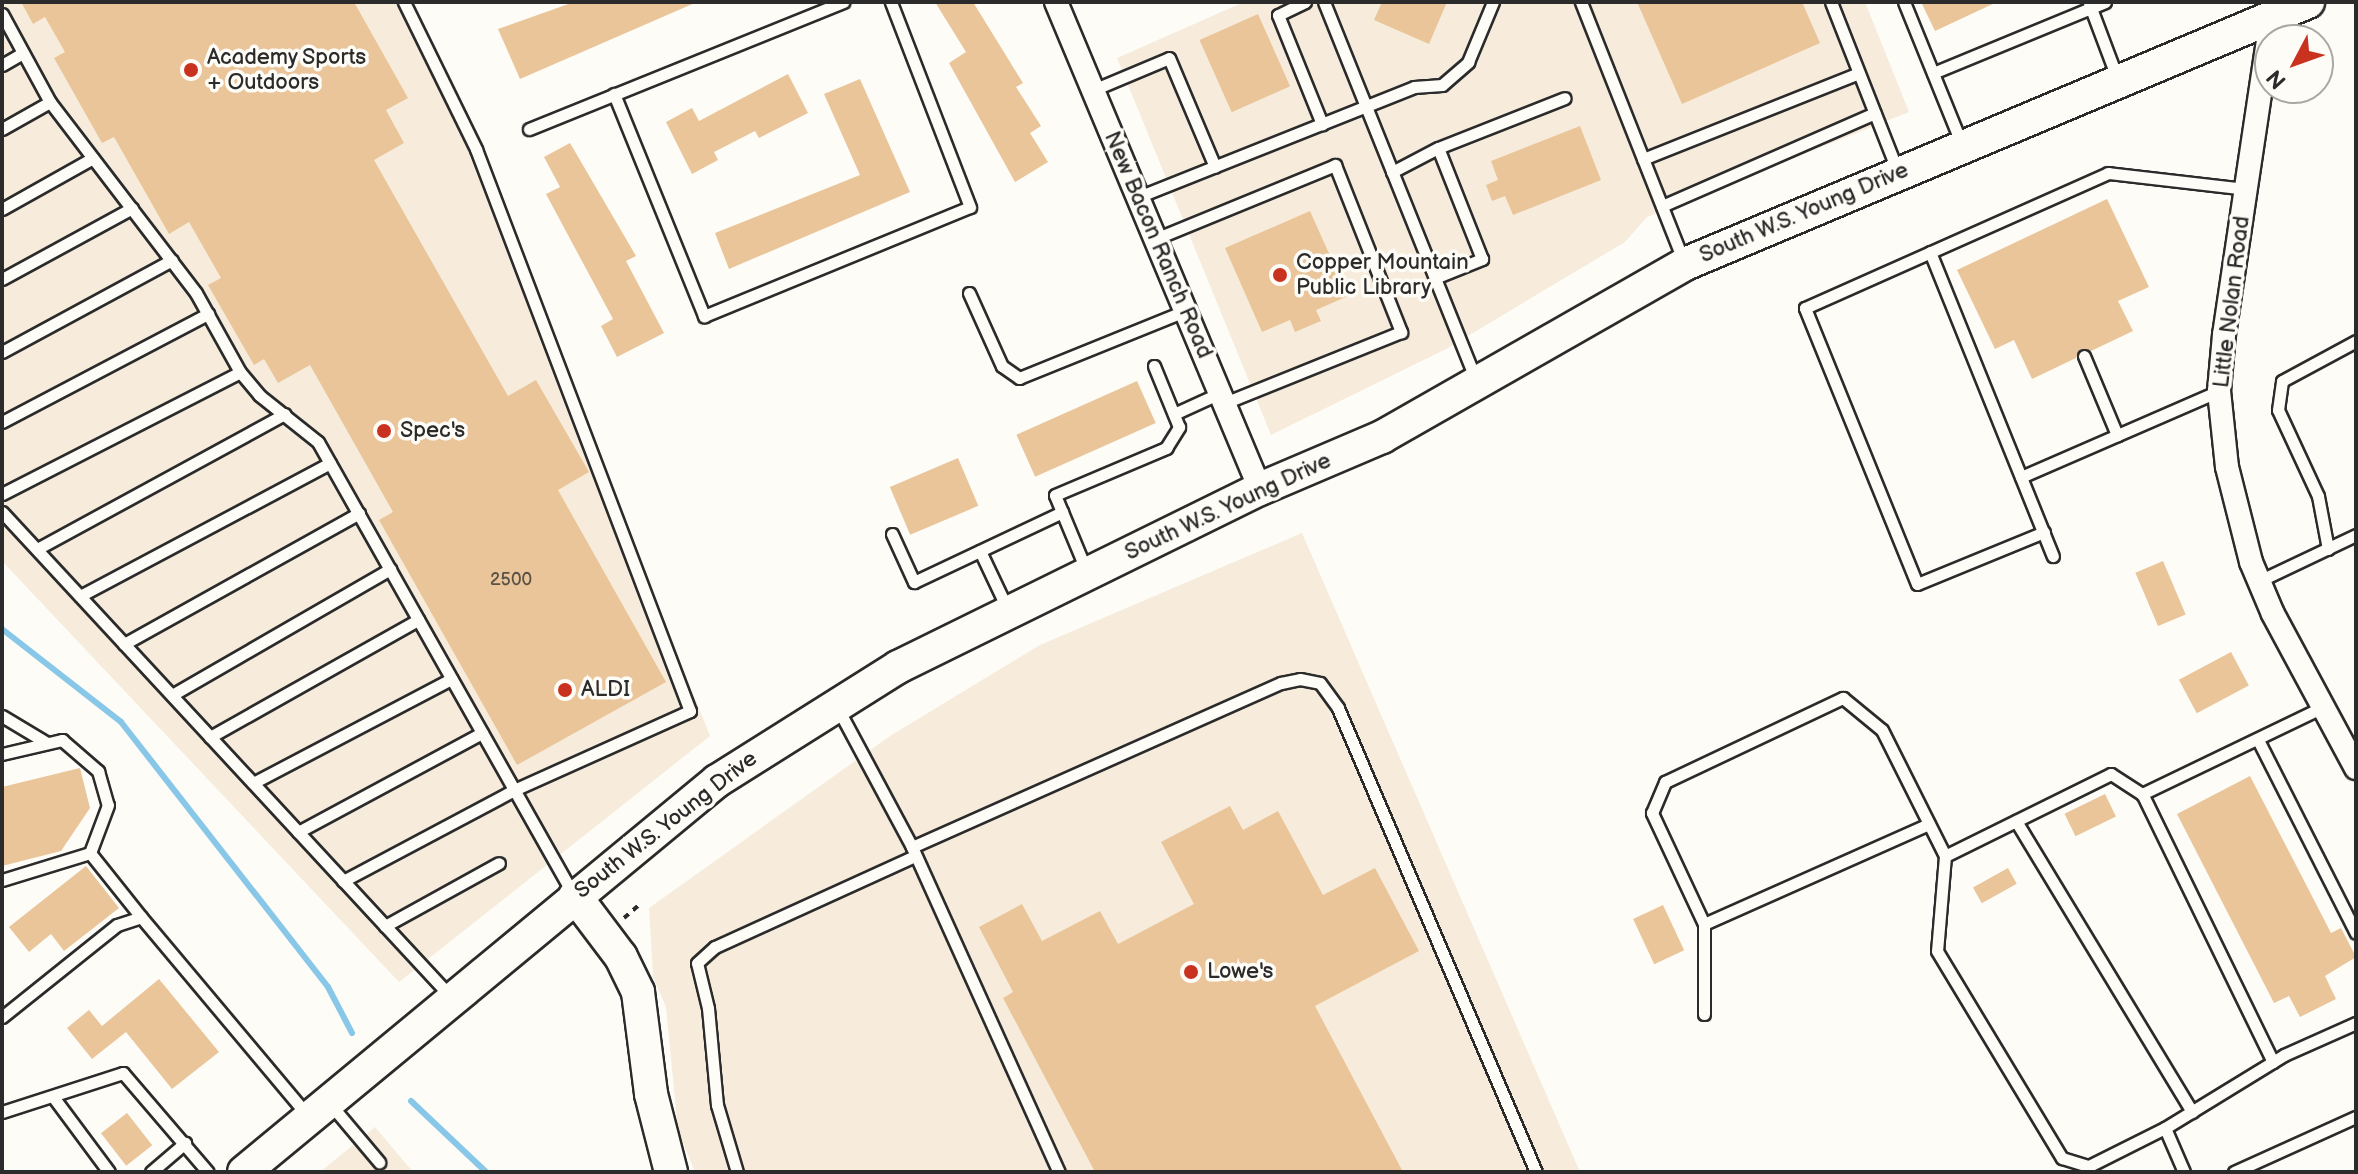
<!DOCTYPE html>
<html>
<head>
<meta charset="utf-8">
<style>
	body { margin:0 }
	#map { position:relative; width:2358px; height:1174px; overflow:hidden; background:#fdfcf7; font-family:"Balsamiq Sans",sans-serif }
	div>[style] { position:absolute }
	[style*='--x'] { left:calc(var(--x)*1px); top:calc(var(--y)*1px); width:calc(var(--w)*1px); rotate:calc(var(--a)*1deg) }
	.built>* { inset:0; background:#f7ecdb }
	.stream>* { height:6px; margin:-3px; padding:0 3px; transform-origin:3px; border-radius:3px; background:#88c7e8 }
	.building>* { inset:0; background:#eac59a; transform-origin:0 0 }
	.path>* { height:4px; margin-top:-2px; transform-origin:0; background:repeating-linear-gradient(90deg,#2b2b2b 0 6px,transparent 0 12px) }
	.roads { filter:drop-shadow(2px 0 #2b2b2b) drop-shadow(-2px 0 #2b2b2b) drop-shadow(0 2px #2b2b2b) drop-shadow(0 -2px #2b2b2b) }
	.lane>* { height:11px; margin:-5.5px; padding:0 5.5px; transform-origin:5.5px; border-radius:5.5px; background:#fdfcf7 }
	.street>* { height:22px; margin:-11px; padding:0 11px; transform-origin:11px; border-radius:11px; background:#fdfcf7 }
	.secondary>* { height:32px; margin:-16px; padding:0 16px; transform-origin:16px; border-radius:16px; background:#fdfcf7 }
	.dots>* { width:22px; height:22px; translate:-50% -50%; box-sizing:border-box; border:4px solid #fdfcf7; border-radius:50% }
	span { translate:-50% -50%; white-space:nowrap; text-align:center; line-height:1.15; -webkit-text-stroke:7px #fdfcf7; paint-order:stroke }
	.number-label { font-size:18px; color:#5b5247 }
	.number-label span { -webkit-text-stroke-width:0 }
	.poi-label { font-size:22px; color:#2b2b2b }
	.left { translate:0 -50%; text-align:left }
	.street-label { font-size:22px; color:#2b2b2b }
	.frame { position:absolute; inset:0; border:4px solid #2b2b2b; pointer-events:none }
	.north { position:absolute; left:2254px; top:24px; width:80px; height:80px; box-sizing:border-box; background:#fdfcf7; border:2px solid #a9a8a5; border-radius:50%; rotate:229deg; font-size:22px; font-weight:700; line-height:32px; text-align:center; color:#2b2b2b }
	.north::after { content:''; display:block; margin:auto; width:28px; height:36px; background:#c8321e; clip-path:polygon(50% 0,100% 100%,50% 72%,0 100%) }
</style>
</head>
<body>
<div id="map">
	<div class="built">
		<i style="clip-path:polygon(2px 2px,404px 2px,476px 149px,710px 736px,399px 982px,2px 561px)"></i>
		<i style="clip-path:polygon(1244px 2px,1865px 2px,1909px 112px,1647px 217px,1625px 242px,1446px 349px,1271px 435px,1117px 58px)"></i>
		<i style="clip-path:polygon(1302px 533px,1580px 1172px,695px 1172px,678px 1130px,666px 1007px,653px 977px,649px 908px,890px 736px,1040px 645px)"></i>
		<i style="clip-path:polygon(375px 1127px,413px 1172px,320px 1172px)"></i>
	</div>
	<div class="stream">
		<i style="--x:2;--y:629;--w:151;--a:38"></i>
		<i style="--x:121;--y:722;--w:336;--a:52"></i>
		<i style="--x:328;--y:987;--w:52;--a:62.4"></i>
		<i style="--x:411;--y:1101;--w:103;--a:43.4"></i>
	</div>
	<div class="building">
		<i style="clip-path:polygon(21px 2px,354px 2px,408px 98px,386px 110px,404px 143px,374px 160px,508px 396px,536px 380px,589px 472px,558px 490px,666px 682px,517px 765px,379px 520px,393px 512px,310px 365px,278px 383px,264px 359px,254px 365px,208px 285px,221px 278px,189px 222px,169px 234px,114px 137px,102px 143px,54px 58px,65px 52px,45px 17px,33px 24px)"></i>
		<i style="clip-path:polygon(574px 2px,697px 2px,520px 79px,498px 29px)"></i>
		<i style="clip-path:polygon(935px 2px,973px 2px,1023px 83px,1016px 87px,1041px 126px,1030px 133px,1048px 162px,1015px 182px,949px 63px,966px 52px)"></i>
		<i style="clip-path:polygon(1382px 2px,1447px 2px,1429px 44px,1374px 20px)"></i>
		<i style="clip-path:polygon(1637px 2px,1802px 2px,1820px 43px,1682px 104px)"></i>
		<i style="clip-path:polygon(1921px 2px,1997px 2px,1935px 31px)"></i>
		<i style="left:1258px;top:14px;width:79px;height:64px;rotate:66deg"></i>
		<i style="clip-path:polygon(788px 74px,808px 113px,759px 138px,755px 131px,714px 152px,718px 160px,692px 174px,666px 122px,692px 108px,699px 121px)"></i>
		<i style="clip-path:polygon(860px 79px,910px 192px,729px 269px,715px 233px,860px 175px,824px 94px)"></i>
		<i style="clip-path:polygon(1580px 126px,1601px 180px,1513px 215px,1505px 196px,1492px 201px,1486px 185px,1498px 180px,1491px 161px)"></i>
		<i style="clip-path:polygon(570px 143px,636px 256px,626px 261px,664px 333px,617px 357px,601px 326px,613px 319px,546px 194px,560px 187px,544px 157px)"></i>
		<i style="clip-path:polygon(2107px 199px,2149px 287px,2118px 301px,2133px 331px,2091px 351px,2080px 349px,2076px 358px,2032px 379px,2014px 340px,1995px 349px,1957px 270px)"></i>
		<i style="clip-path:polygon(1310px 211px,1348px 296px,1316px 310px,1321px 321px,1295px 332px,1290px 320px,1262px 332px,1225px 248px)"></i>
		<i style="left:1137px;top:381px;width:46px;height:132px;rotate:66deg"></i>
		<i style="left:958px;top:458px;width:52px;height:74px;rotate:67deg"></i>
		<i style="left:2163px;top:561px;width:58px;height:30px;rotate:67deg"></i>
		<i style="left:2231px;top:652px;width:38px;height:59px;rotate:62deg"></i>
		<i style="clip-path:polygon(80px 768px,90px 808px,61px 851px,2px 866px,2px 787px)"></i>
		<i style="clip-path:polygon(2250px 776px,2331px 933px,2341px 928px,2356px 957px,2325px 976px,2336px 999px,2300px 1017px,2289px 996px,2274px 1003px,2177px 814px)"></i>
		<i style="left:2105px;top:794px;width:25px;height:45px;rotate:64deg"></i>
		<i style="clip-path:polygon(1230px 806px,1243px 830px,1278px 811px,1323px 895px,1375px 868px,1419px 951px,1315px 1006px,1403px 1172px,1095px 1172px,1003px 998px,1013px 992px,979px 927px,1022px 904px,1042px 941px,1100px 911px,1118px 944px,1194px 904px,1161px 842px)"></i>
		<i style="clip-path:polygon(86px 866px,119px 908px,64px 951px,51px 934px,29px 952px,9px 927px)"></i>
		<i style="left:2008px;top:868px;width:18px;height:40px;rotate:61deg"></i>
		<i style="left:1663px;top:905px;width:50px;height:33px;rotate:65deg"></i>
		<i style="clip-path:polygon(159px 979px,219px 1052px,172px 1089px,126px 1032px,92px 1059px,67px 1028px,89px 1010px,102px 1026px)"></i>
		<i style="left:127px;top:1113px;width:41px;height:33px;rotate:52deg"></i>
	</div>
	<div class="path">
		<i style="--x:624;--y:918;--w:20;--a:-41"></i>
	</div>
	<div class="roads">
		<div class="lane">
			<i style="--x:1305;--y:2;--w:30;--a:154"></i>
			<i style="--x:1278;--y:15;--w:118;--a:68"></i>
			<i style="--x:1324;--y:2;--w:407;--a:68.1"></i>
			<i style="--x:1581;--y:2;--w:280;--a:68.4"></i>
			<i style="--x:1831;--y:2;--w:183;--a:68.5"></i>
			<i style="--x:1904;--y:2;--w:154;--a:67.9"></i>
			<i style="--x:2089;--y:3;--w:82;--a:69.4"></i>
			<i style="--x:2;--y:14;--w:100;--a:61.4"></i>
			<i style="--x:50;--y:102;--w:240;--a:52.6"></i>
			<i style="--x:196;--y:293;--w:90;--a:60.9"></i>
			<i style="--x:240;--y:372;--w:30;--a:50"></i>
			<i style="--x:259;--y:395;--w:75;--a:38.5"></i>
			<i style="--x:318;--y:442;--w:519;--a:60.57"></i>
			<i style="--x:2;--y:65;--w:24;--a:-30"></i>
			<i style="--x:1933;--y:73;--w:186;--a:-22.4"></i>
			<i style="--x:1093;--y:90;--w:82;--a:-22.8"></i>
			<i style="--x:1169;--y:58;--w:118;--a:67.1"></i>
			<i style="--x:614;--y:94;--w:240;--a:67.9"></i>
			<i style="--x:704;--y:316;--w:287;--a:-22.3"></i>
			<i style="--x:970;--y:207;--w:220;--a:-111.1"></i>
			<i style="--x:2;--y:129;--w:55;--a:-29.4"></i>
			<i style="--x:529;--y:129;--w:339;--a:-22"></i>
			<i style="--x:1643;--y:159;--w:232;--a:-21.7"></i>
			<i style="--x:1392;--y:172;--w:52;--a:-27.6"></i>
			<i style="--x:1438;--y:148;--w:136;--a:-21.5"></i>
			<i style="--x:1138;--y:197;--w:297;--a:-21.7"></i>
			<i style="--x:1414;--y:87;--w:28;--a:-4"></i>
			<i style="--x:1442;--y:85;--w:35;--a:-41"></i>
			<i style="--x:1468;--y:62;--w:65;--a:-67.4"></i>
			<i style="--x:1662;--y:206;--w:232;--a:-23.6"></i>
			<i style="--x:2;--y:209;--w:104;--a:-29.3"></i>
			<i style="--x:1155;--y:239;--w:195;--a:-22.3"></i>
			<i style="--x:1335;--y:165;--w:180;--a:68.4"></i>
			<i style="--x:1401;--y:332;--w:191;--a:158.1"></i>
			<i style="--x:1930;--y:252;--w:328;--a:68"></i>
			<i style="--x:1435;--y:278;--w:51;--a:-22"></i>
			<i style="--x:1482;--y:259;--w:119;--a:-111.6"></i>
			<i style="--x:2;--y:279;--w:148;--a:-28.6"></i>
			<i style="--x:969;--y:293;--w:80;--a:65.7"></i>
			<i style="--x:1002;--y:366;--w:21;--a:35"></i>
			<i style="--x:1019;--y:378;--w:179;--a:-22"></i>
			<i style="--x:2;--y:352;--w:193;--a:-28.4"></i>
			<i style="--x:2084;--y:356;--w:86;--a:67.3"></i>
			<i style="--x:1174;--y:414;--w:51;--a:-24.5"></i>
			<i style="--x:2;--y:422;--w:233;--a:-27.7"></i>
			<i style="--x:2021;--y:477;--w:216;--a:-23.5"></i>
			<i style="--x:2;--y:494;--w:267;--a:-27.1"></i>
			<i style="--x:2;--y:512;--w:661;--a:47.21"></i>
			<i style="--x:2044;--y:532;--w:137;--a:157.7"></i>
			<i style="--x:1917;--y:584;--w:298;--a:-112.1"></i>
			<i style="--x:1805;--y:308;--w:332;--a:-24"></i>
			<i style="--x:2108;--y:173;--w:139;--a:6.6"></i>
			<i style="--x:892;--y:534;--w:53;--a:65.4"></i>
			<i style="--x:914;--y:582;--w:164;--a:-25.3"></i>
			<i style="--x:37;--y:549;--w:282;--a:-28.6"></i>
			<i style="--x:2328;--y:549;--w:54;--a:-100.7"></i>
			<i style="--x:2318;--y:496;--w:95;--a:-114.9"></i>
			<i style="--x:2278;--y:410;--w:29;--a:-82"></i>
			<i style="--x:2282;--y:381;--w:84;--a:-28.4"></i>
			<i style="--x:980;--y:551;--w:63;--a:64.7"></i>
			<i style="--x:1087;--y:572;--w:83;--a:-112.6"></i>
			<i style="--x:1055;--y:495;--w:121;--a:-22.9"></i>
			<i style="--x:1166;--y:448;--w:25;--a:-58"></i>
			<i style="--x:1179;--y:427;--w:66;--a:-112.3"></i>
			<i style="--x:2259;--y:581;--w:107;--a:-25.4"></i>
			<i style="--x:80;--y:596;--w:283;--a:-28"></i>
			<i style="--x:124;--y:644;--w:269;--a:-29.1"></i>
			<i style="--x:172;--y:695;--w:252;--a:-30"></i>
			<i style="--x:837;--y:707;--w:159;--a:61.8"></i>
			<i style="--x:912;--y:847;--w:357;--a:65.7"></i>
			<i style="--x:2;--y:716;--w:52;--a:31"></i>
			<i style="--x:210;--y:737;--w:239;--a:-29.4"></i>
			<i style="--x:2258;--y:740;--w:216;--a:63.1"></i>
			<i style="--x:2;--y:754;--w:62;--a:-13.1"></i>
			<i style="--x:62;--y:740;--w:48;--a:40.7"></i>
			<i style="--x:98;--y:771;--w:35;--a:74"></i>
			<i style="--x:108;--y:805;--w:51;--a:110.6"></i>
			<i style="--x:90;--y:853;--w:92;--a:162.9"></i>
			<i style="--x:253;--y:783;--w:224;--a:-27.7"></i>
			<i style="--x:2016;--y:821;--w:340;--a:58.8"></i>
			<i style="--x:298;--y:832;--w:209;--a:-28.3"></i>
			<i style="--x:912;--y:847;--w:404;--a:-24"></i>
			<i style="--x:1281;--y:683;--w:19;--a:-12"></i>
			<i style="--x:1300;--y:679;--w:20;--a:11"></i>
			<i style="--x:1320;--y:683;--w:31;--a:54"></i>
			<i style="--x:1338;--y:708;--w:504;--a:66.89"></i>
			<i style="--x:90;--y:853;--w:82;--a:51.4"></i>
			<i style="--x:1945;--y:856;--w:95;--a:94.8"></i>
			<i style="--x:1937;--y:951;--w:242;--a:58.9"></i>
			<i style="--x:2062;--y:1158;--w:28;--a:17"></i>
			<i style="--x:2089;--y:1166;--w:85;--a:-26.6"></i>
			<i style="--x:343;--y:881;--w:194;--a:-28"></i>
			<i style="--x:514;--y:790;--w:193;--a:-24.2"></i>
			<i style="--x:690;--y:711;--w:601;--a:-110.85"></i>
			<i style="--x:476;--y:149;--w:164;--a:-116.1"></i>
			<i style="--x:1704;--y:924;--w:246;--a:-24"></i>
			<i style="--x:385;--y:926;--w:130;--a:-28.9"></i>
			<i style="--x:1704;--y:1014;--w:90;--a:-90"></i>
			<i style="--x:1704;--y:924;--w:123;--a:-115.1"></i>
			<i style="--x:1652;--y:813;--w:34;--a:-67"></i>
			<i style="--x:1665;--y:782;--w:197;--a:-25.3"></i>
			<i style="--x:1843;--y:698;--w:50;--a:39.4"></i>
			<i style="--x:1882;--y:730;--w:141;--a:63.4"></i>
			<i style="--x:1945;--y:856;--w:185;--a:-26.3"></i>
			<i style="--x:2111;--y:774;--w:37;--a:33"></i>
			<i style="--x:2;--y:1017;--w:147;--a:-38.7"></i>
			<i style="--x:117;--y:925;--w:25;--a:-18"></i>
			<i style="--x:141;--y:917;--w:261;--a:50"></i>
			<i style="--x:2273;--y:1062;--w:298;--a:-116"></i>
			<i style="--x:2142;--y:794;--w:201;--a:-25.7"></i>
			<i style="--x:54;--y:1098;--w:92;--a:53.4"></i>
			<i style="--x:331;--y:1105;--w:75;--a:49.9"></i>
			<i style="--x:2;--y:1112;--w:127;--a:-17.9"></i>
			<i style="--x:123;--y:1073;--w:130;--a:49.4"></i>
			<i style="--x:151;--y:1172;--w:45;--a:-40.5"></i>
			<i style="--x:737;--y:1172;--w:70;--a:-106.6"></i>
			<i style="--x:717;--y:1105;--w:97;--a:-95.3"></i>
			<i style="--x:708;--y:1008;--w:46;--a:-103.7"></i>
			<i style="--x:697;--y:963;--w:24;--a:-42"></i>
			<i style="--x:715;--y:947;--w:220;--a:-24.5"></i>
			<i style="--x:2184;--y:1172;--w:48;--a:-113.4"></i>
			<i style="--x:2165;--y:1128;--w:140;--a:-31.5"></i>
			<i style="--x:2284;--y:1055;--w:79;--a:-24"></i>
			<i style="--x:2234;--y:1172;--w:134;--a:-24.3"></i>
		</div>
		<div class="street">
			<i style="--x:1056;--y:2;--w:528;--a:67.27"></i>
			<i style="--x:2273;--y:7;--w:332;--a:98.5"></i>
			<i style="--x:2224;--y:335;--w:56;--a:95.1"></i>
			<i style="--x:2219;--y:391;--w:76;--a:84"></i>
			<i style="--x:2227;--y:467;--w:98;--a:75.8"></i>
			<i style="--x:2251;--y:562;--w:56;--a:67.1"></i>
			<i style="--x:2273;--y:614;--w:175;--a:61.7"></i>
		</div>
		<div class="secondary">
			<i style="--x:575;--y:896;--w:76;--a:53"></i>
			<i style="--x:621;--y:957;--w:39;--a:64"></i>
			<i style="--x:638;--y:992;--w:103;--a:82.7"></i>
			<i style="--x:651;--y:1094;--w:81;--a:75.6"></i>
			<i style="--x:244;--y:1172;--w:614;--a:-39.58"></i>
			<i style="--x:717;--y:781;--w:214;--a:-32.2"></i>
			<i style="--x:898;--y:667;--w:403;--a:-26.2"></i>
			<i style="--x:1260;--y:489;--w:133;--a:-23.1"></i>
			<i style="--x:1382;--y:437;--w:349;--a:-29.7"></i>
			<i style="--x:1685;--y:264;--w:676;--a:-22.81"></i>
		</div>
	</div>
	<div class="dots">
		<i style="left:191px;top:70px;background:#c8321e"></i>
		<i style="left:1280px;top:275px;background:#c8321e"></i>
		<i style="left:384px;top:431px;background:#c8321e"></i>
		<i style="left:565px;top:690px;background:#c8321e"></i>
		<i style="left:1191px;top:972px;background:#c8321e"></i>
	</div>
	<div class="number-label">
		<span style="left:511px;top:580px">2500</span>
	</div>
	<div class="poi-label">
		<span class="left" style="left:207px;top:70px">Academy Sports<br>+ Outdoors</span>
		<span class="left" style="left:1296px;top:275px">Copper Mountain<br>Public Library</span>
		<span class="left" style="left:400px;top:431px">Spec's</span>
		<span class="left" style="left:581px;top:690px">ALDI</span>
		<span class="left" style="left:1207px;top:972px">Lowe's</span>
	</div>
	<div class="street-label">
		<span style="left:1804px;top:213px;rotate:-23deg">South W.S. Young Drive</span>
		<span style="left:1158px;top:245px;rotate:67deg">New Bacon Ranch Road</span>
		<span style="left:2232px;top:302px;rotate:-83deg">Little Nolan Road</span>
		<span style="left:1228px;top:507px;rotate:-25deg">South W.S. Young Drive</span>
		<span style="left:666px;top:825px;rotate:-38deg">South W.S. Young Drive</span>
	</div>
	<div class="frame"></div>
	<div class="north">N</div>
</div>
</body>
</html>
